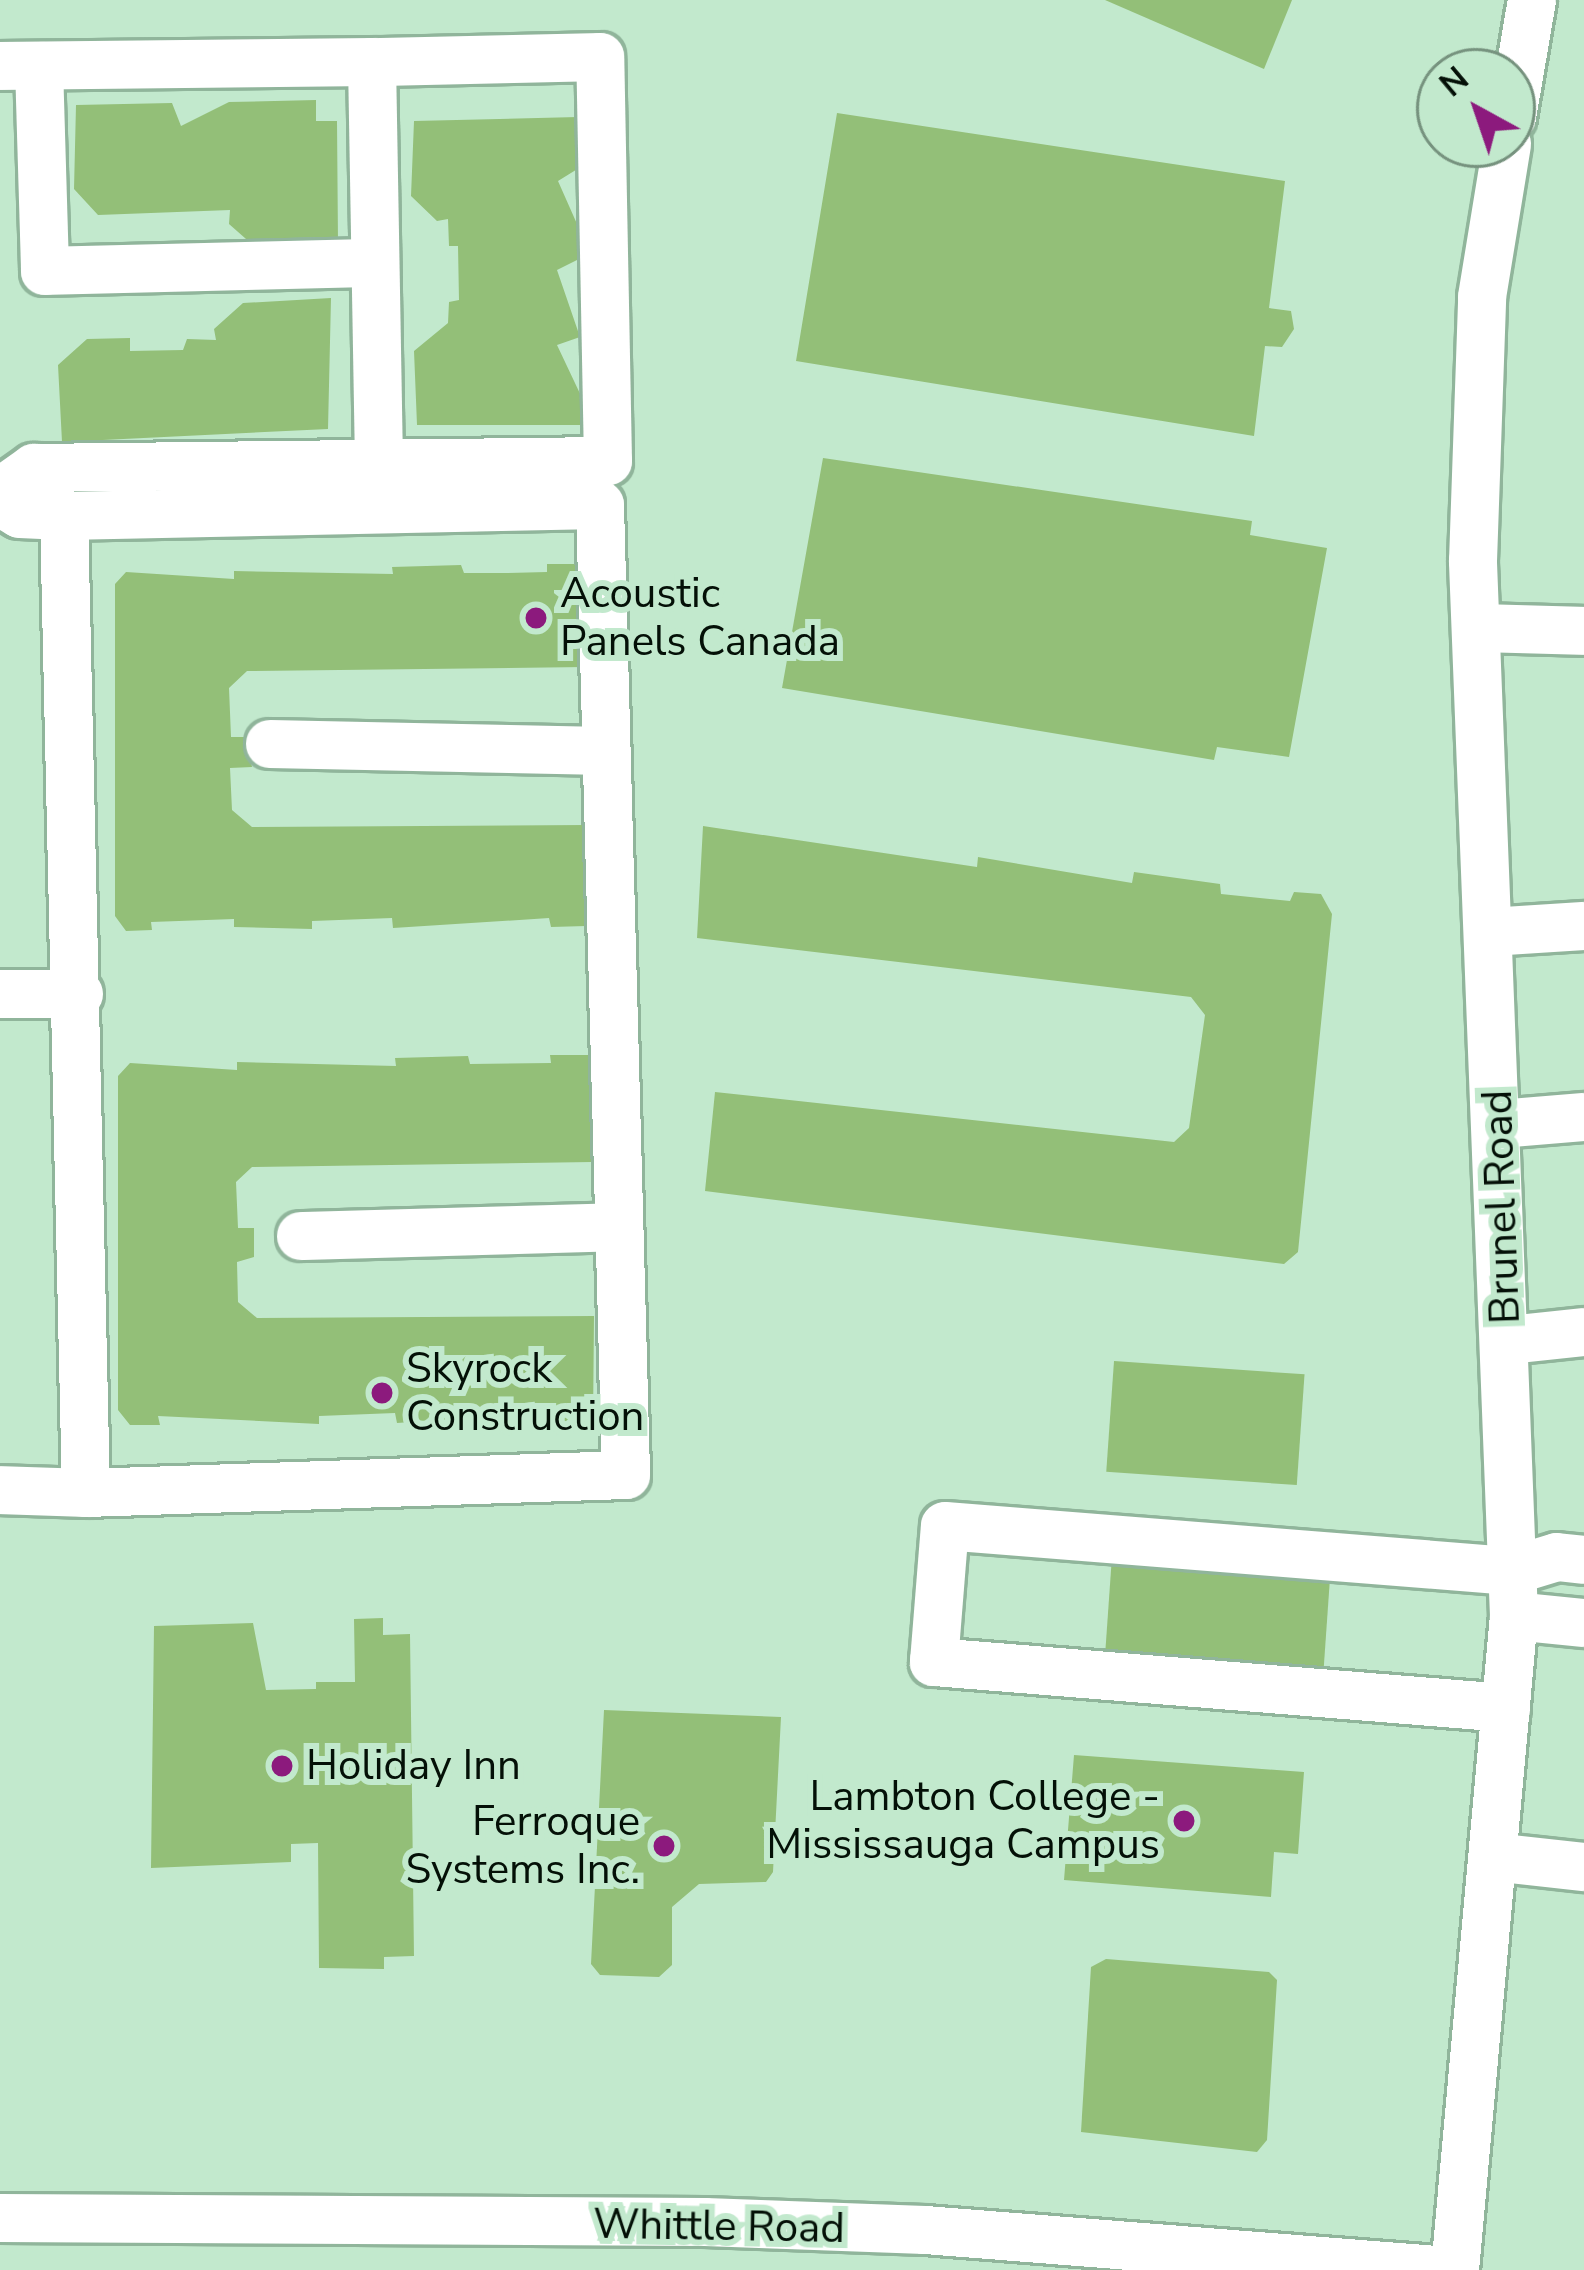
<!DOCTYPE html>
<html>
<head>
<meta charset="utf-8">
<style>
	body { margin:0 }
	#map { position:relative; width:1584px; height:2270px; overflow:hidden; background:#c2e9cd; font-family:"Nunito Sans",sans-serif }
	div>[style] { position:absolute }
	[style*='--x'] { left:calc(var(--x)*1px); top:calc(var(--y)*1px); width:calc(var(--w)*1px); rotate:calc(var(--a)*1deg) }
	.building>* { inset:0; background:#93bf78; transform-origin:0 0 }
	.roads { filter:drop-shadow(3px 0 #90b59b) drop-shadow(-3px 0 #90b59b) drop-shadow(0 3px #90b59b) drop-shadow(0 -3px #90b59b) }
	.minor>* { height:48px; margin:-24px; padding:0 24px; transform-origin:24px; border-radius:24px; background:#fff }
	.dots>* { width:33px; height:33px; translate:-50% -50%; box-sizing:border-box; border:6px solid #c2e9cd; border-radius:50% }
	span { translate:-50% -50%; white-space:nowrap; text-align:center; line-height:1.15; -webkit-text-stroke:12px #c2e9cd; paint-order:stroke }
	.poi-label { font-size:42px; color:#041007 }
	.left { translate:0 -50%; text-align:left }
	.right { translate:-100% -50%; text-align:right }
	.street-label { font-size:42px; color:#041007 }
	.north { position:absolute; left:1416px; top:48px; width:120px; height:120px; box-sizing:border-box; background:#c2e9cd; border:3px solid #76927e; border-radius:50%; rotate:320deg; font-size:33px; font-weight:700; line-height:48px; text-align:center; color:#041007 }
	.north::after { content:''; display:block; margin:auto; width:42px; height:54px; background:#8c1a7d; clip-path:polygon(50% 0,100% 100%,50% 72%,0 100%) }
</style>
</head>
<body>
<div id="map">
	<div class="building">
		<i style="clip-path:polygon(1105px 0,1292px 0,1264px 69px)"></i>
		<i style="clip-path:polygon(316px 100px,316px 121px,337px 121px,338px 243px,254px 246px,229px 224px,230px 210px,98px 215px,74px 189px,76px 105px,172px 103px,181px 126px,229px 102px)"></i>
		<i style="clip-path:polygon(837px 113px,1285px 181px,1269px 308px,1291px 311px,1294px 329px,1282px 347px,1265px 346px,1254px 436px,796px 361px)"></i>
		<i style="clip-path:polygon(578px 117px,579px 168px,558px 181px,581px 233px,581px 258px,557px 270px,580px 337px,557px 345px,583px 400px,583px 425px,417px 425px,414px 351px,448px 323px,449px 302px,459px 300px,458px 246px,449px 246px,448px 219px,437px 221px,411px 196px,414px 121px)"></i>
		<i style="clip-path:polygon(331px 298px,328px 429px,62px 442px,58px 365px,87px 339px,130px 338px,130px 351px,183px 350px,187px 339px,216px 340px,214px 329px,243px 303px)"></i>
		<i style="clip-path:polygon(823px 458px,1252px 521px,1250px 535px,1327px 548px,1289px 757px,1217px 747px,1214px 760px,782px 688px)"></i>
		<i style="clip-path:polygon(547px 564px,582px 564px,585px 667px,247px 671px,229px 688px,231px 737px,247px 737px,252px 767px,230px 768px,232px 810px,252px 827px,587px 825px,586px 926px,551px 927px,549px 918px,393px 928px,392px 918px,312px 921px,312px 929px,234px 927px,234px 919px,151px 922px,152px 930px,126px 931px,115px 916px,115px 584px,126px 572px,234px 579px,234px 571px,393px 574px,392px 567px,461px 565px,464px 573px,507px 573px,547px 572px)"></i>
		<i style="clip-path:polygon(703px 826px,977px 867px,978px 857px,1132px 883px,1134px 872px,1220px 884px,1221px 894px,1290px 901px,1294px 892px,1321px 894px,1332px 914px,1298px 1252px,1284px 1264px,705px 1191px,715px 1092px,1174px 1142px,1189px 1128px,1205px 1015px,1191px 997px,697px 938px)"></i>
		<i style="clip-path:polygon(550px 1055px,589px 1055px,592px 1162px,252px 1167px,236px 1182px,238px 1228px,254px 1228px,254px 1257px,237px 1262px,238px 1302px,257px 1318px,594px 1316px,593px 1422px,554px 1421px,552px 1412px,397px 1423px,395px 1413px,319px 1416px,319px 1424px,158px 1416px,160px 1425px,130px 1425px,118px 1410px,118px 1076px,130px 1063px,237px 1070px,237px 1062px,396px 1066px,395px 1058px,468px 1056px,470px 1064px,551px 1063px)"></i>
		<i style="left:1114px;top:1361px;width:191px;height:111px;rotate:4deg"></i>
		<i style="left:1112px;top:1556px;width:219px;height:110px;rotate:4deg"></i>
		<i style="clip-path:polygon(383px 1618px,383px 1635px,410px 1634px,414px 1956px,384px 1957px,384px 1969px,319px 1968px,318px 1843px,291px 1844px,291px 1862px,151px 1868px,154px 1626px,253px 1623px,266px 1690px,316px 1689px,316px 1682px,355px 1682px,354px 1619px)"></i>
		<i style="clip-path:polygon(604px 1710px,781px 1717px,773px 1872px,766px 1882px,699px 1884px,672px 1907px,672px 1965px,659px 1977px,600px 1975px,591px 1964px)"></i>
		<i style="clip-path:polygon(1074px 1755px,1304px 1772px,1298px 1854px,1274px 1852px,1271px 1897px,1064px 1880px)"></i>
		<i style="clip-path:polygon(1106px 1959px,1269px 1972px,1277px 1980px,1267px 2140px,1257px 2152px,1081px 2132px,1091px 1967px)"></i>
	</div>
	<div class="roads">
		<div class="minor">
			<i style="--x:0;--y:66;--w:372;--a:-0.6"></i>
			<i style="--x:372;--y:62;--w:402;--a:89"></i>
			<i style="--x:39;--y:66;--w:205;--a:88.3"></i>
			<i style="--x:45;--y:271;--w:330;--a:-1.4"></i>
			<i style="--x:1512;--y:117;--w:119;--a:-80.3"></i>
			<i style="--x:0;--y:492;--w:42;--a:-35.2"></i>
			<i style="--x:34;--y:468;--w:574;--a:-0.7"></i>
			<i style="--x:608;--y:461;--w:404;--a:-91.1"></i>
			<i style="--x:600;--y:57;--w:228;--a:178.7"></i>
			<i style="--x:0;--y:502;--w:23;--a:31"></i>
			<i style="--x:20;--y:514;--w:44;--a:2.6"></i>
			<i style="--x:64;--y:516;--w:536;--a:-1.18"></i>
			<i style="--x:600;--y:505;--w:970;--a:88.46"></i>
			<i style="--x:626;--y:1475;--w:540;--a:178.09"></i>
			<i style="--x:86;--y:1493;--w:977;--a:-91.29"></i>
			<i style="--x:1477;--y:628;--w:107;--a:1.6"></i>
			<i style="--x:270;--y:744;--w:335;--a:1.2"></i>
			<i style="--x:1490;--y:932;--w:94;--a:-3.7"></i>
			<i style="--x:0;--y:994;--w:79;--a:0"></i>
			<i style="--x:1499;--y:1124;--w:85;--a:-4.7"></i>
			<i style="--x:301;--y:1236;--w:317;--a:-1.6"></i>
			<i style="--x:1508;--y:1340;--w:76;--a:-6"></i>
			<i style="--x:0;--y:1490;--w:86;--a:2"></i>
			<i style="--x:1514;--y:1616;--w:70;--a:5.7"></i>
			<i style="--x:1506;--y:1708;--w:574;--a:-175.4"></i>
			<i style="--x:934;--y:1662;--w:136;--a:-85.4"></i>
			<i style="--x:945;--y:1526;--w:568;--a:4.55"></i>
			<i style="--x:1511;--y:1571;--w:48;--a:-16.9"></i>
			<i style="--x:1557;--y:1557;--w:27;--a:6"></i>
			<i style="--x:1493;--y:1857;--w:92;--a:6.3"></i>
			<i style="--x:0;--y:2218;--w:705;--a:0.33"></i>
			<i style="--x:705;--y:2222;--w:220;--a:2.1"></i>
			<i style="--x:925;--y:2230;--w:514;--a:4.47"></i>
			<i style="--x:1455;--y:2270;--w:657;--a:-84.85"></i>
			<i style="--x:1514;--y:1616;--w:1056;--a:-92.23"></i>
			<i style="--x:1473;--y:561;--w:264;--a:-88"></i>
			<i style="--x:1482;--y:297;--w:155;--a:-80.7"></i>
		</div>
	</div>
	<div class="dots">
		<i style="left:536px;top:618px;background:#8c1a7d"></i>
		<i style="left:382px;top:1393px;background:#8c1a7d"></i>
		<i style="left:282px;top:1766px;background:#8c1a7d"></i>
		<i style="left:1184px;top:1821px;background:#8c1a7d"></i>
		<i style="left:664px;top:1846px;background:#8c1a7d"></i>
	</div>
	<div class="poi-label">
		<span class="left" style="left:560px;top:618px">Acoustic<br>Panels Canada</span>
		<span class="left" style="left:406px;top:1393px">Skyrock<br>Construction</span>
		<span class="left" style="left:306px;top:1766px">Holiday Inn</span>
		<span class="right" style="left:1160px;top:1821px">Lambton College -<br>Mississauga Campus</span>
		<span class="right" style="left:640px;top:1846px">Ferroque<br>Systems Inc.</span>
	</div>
	<div class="street-label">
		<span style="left:1502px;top:1207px;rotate:-92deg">Brunel Road</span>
		<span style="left:719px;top:2227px;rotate:1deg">Whittle Road</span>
	</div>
	<div class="north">N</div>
</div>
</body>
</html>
